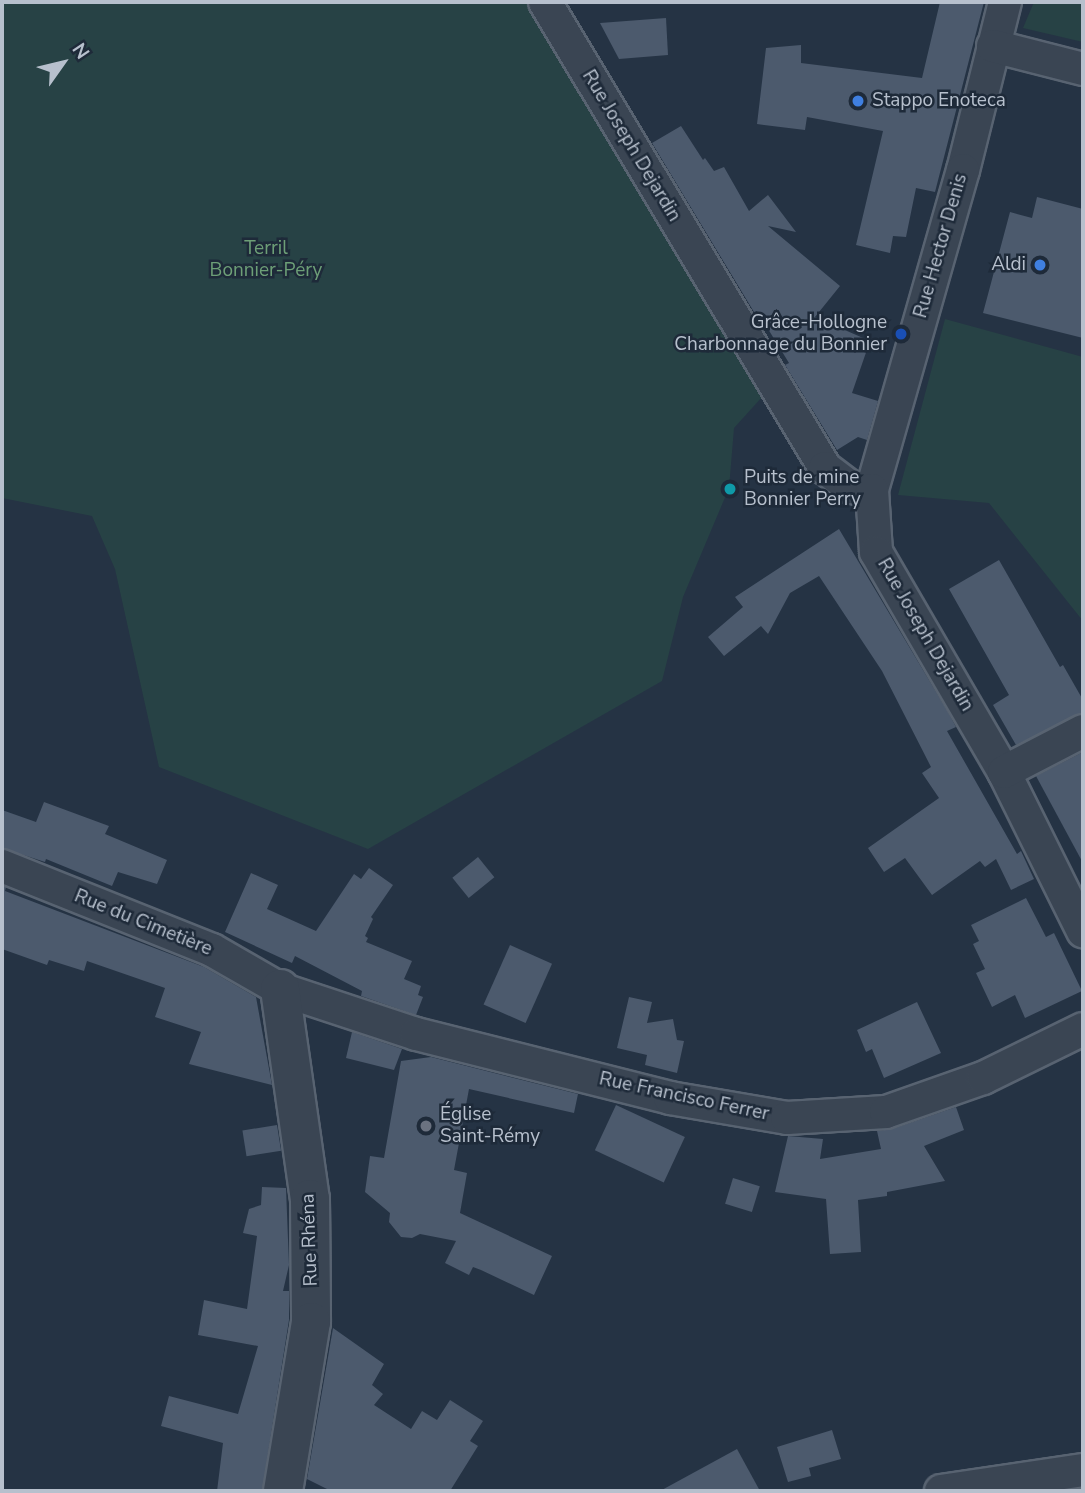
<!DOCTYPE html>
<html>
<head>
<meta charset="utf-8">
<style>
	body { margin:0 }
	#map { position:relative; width:1085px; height:1493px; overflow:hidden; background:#253344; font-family:"Nunito Sans",sans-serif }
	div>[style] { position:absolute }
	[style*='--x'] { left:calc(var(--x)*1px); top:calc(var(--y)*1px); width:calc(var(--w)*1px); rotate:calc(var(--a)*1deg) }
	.green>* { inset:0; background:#274245 }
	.building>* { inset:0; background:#4c5a6d; transform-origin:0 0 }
	.roads { filter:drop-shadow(2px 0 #586371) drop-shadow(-2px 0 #586371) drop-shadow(0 2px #586371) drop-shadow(0 -2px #586371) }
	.minor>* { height:32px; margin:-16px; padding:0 16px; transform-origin:16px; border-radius:16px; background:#3a4553 }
	.tertiary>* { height:38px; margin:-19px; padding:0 19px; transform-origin:19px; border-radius:19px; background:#3a4553 }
	.dots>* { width:19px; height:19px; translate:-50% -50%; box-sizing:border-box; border:4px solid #1e2a39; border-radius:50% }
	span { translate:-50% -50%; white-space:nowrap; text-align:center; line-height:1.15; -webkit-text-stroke:5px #1e2a39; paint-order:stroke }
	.poi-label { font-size:19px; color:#b7c0cd }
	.left { translate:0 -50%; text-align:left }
	.right { translate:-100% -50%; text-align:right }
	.street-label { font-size:19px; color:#b7c0cd }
	.park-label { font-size:19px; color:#6d9f77 }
	.frame { position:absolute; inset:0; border:4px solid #b7c0cd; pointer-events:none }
	.north { position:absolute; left:28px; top:28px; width:70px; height:70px; -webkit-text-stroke:5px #1e2a39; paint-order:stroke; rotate:56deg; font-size:19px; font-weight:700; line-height:28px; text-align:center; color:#b7c0cd }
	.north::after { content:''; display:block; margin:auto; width:24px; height:32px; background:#b7c0cd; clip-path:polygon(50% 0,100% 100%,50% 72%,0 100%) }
</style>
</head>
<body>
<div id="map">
	<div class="green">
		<i style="clip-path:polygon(2px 2px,532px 2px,763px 396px,734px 428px,729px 488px,683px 597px,662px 681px,368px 849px,159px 767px,115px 569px,92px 516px,2px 498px)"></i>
		<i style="clip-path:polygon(1034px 2px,1083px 2px,1083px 42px,1023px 28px)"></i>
		<i style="clip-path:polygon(945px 319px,1083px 357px,1083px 621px,989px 503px,898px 495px)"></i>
	</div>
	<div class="building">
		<i style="clip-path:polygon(940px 2px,984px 2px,935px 192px,916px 188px,906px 237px,893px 236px,890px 253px,856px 245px,883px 131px,807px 117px,805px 130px,757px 124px,766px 48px,801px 45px,801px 63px,922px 78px)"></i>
		<i style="clip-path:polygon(666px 18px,668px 55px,619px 59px,600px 23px)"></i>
		<i style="clip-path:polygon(681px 126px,703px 160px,705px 158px,714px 171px,724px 167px,749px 211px,768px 195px,796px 232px,768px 226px,840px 286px,815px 317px,870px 341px,852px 393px,878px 401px,867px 440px,858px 437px,837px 450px,785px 365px,789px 363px,757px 311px,754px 312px,652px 143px)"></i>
		<i style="clip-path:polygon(1037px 197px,1083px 209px,1083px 338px,983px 313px,1010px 212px,1032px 218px)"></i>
		<i style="clip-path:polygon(839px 529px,948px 712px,956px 727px,947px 731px,1017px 854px,1021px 851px,1034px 879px,1011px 890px,996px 859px,985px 867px,980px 861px,932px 895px,905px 858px,884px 872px,868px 848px,939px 798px,922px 773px,931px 767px,882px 671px,819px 576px,790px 593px,768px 634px,761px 626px,724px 656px,708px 637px,743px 607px,735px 597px)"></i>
		<i style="clip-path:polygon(999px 560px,1060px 667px,1063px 665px,1083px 700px,1083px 713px,1016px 745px,993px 705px,1009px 695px,949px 589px)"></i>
		<i style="clip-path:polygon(1083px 752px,1083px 863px,1036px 776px)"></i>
		<i style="clip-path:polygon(44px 802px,109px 826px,105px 834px,167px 860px,157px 884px,118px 872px,112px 886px,46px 859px,45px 862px,2px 848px,2px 810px,36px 822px)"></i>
		<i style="left:478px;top:857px;width:26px;height:33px;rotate:51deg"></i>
		<i style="clip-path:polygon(369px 868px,393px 885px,371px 917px,373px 919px,365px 936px,368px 938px,366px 942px,412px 961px,404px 979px,421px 986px,418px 995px,423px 997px,416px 1015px,361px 996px,362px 991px,295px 956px,292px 963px,225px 932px,251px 873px,278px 885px,267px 909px,316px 931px,354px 874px,361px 879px)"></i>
		<i style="clip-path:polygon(2px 886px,6px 887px,5px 891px,204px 967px,256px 997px,272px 1085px,189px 1064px,201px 1032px,155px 1017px,165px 988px,87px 961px,84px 971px,49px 960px,47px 965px,2px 949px)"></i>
		<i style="clip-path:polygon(1026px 898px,1046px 937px,1054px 933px,1082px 991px,1025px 1018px,1015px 995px,992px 1007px,976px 973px,985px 969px,973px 944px,979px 941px,971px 925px)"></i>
		<i style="left:510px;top:945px;width:46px;height:65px;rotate:24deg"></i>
		<i style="clip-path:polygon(629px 997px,652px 1002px,647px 1023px,673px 1019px,677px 1040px,684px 1041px,677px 1073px,645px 1065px,647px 1055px,617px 1048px)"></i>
		<i style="clip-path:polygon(917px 1002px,941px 1053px,884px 1078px,872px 1049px,866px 1052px,857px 1030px)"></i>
		<i style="clip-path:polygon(352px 1032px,402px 1049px,394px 1070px,346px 1058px)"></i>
		<i style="clip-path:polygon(431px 1057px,578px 1094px,574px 1113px,469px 1089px,454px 1170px,467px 1173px,460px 1213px,552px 1256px,534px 1295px,481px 1270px,473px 1267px,469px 1275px,445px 1263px,456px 1241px,420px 1234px,412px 1238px,401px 1237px,389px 1222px,390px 1213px,365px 1192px,370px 1156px,384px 1158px,401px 1061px)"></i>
		<i style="left:616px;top:1105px;width:76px;height:50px;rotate:25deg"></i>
		<i style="clip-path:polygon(956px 1107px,964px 1130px,924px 1146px,945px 1181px,887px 1192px,887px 1196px,858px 1200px,861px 1252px,830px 1254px,826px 1199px,775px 1192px,788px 1136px,823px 1139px,820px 1159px,881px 1149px,877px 1131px,892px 1129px)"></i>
		<i style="left:277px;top:1125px;width:26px;height:35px;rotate:81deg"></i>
		<i style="left:733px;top:1178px;width:28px;height:27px;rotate:17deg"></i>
		<i style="clip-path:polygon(262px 1187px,286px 1188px,289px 1265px,283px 1291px,289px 1291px,289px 1320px,262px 1491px,217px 1491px,223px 1443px,161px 1426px,169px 1396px,238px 1414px,258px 1346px,198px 1335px,204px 1300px,247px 1309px,257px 1236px,243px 1233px,249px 1209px,261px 1205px)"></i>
		<i style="clip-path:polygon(333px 1328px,384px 1364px,372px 1385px,383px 1394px,374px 1405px,411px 1429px,422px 1411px,437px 1420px,450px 1400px,483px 1421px,470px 1441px,478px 1446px,450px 1491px,331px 1491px,307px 1479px)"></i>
		<i style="clip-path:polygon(832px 1430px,841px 1459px,809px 1468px,811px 1476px,788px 1482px,777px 1447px)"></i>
		<i style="clip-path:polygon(737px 1449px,760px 1491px,660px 1491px)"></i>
	</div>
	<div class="roads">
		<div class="minor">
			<i style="--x:545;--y:2;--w:544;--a:59"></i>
			<i style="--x:825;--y:468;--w:31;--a:37"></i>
			<i style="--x:850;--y:487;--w:22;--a:8"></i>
			<i style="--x:1005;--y:2;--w:173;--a:104"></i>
			<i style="--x:963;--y:170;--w:333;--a:105.9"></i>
			<i style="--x:872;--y:490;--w:62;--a:86.3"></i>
			<i style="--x:876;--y:552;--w:255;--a:59.8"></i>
			<i style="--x:1004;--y:772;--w:178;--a:63.6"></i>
			<i style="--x:993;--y:46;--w:93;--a:14.3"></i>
			<i style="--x:1004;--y:772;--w:89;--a:-27.4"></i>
			<i style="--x:2;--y:866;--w:226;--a:21.8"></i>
			<i style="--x:212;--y:950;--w:78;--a:29.8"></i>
			<i style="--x:280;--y:989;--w:143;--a:18.3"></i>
			<i style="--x:416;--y:1034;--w:262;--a:14.1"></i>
			<i style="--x:670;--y:1098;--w:119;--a:9.7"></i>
			<i style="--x:787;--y:1118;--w:99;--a:-3.5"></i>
			<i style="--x:886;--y:1112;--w:103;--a:-19.3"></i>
			<i style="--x:983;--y:1078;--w:111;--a:-26.1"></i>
			<i style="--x:941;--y:1491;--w:144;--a:-8.4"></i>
		</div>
		<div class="tertiary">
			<i style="--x:280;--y:989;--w:212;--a:81.9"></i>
			<i style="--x:310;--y:1199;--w:123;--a:89.5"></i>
			<i style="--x:311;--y:1322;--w:171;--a:99.4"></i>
		</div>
	</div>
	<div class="dots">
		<i style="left:858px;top:101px;background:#3f7fe0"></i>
		<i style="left:1040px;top:265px;background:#3f7fe0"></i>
		<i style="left:901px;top:334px;background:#1a4fb4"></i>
		<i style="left:730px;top:489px;background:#0f9aa8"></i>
		<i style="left:426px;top:1126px;background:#6b7280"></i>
	</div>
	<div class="poi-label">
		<span class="left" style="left:872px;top:101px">Stappo Enoteca</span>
		<span class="right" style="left:1026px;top:265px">Aldi</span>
		<span class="right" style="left:887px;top:334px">Grâce-Hollogne<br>Charbonnage du Bonnier</span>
		<span class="left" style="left:744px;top:489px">Puits de mine<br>Bonnier Perry</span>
		<span class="left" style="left:440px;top:1126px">Église<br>Saint-Rémy</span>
	</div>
	<div class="street-label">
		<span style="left:631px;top:146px;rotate:59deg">Rue Joseph Dejardin</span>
		<span style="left:941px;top:246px;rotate:-74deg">Rue Hector Denis</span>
		<span style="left:925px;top:635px;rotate:60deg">Rue Joseph Dejardin</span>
		<span style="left:143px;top:923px;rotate:22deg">Rue du Cimetière</span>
		<span style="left:684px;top:1097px;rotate:12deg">Rue Francisco Ferrer</span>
		<span style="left:310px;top:1240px;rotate:-92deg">Rue Rhéna</span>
	</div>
	<div class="park-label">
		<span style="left:266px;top:260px">Terril<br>Bonnier-Péry</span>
	</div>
	<div class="frame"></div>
	<div class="north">N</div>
</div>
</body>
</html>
